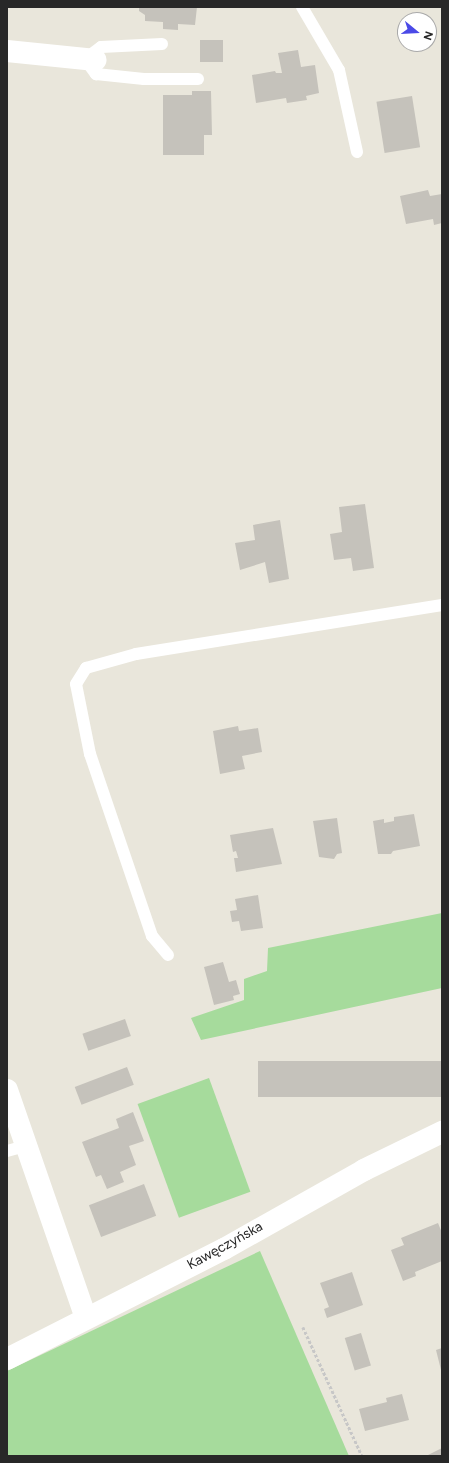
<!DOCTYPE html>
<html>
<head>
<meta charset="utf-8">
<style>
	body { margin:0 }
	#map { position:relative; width:449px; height:1463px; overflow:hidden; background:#e9e6db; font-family:Figtree,sans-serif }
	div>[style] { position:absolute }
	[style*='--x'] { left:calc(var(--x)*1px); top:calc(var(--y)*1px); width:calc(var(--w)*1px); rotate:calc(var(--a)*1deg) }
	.green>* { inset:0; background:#a6db9c; transform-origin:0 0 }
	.building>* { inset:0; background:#c5c2bb; transform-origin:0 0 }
	.path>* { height:2.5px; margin-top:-1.25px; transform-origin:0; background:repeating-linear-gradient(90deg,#c7c7c7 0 3px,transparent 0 5px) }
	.lane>* { height:12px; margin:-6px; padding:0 6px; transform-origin:6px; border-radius:6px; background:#fff }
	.street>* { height:22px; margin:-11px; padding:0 11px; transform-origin:11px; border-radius:11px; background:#fff }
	span { translate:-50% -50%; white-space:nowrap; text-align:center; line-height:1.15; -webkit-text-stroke:3px #fff; paint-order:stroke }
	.street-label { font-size:14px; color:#282828 }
	.frame { position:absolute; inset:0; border:8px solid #282828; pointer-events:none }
	.north { position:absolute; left:397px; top:12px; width:40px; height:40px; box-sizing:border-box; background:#fff; border:1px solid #a9a9a9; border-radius:50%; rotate:108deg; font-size:11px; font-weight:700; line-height:16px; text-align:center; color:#282828 }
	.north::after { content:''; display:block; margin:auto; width:14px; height:18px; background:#4b4ae7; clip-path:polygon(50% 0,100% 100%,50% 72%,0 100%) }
</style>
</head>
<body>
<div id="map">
	<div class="green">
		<i style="clip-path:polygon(442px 913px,442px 988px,201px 1040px,191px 1018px,244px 1000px,244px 979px,267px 971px,268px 948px)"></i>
		<i style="left:209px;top:1078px;width:121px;height:76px;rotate:70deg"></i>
		<i style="clip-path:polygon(260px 1251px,349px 1456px,7px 1456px,7px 1371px)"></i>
	</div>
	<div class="building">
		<i style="clip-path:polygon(139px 7px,197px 7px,195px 25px,178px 24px,178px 30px,163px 29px,163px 22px,145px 21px,145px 15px,139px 11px)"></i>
		<i style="left:200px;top:40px;width:23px;height:22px"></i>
		<i style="clip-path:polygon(298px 50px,301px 67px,315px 65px,319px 93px,306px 96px,307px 100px,287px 103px,286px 98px,256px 103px,252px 75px,275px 71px,276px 73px,282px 73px,278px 53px)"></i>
		<i style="clip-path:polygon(192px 91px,211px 91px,212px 135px,204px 135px,204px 155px,163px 155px,163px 95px,192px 95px)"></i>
		<i style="left:412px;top:96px;width:52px;height:36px;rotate:81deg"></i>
		<i style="clip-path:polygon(428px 190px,430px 196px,442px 194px,442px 223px,434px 225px,433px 219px,406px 224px,400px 196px)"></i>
		<i style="clip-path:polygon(365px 504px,374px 568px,353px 571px,351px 558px,334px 560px,330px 534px,342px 532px,339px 507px)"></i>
		<i style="clip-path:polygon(280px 520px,289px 579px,269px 583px,265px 562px,240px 570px,235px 543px,255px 540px,253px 525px)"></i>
		<i style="clip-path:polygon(238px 726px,239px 731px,258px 728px,262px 752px,242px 756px,245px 769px,220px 774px,213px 731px)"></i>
		<i style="clip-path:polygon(414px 814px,420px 846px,393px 851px,391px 854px,378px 854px,373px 821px,384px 819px,384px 823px,394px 821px,394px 817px)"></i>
		<i style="clip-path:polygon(337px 818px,342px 853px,337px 854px,334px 859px,319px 857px,313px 821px)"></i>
		<i style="clip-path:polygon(273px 828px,282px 864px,236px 872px,234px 858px,238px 858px,236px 851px,233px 852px,230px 835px)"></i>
		<i style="clip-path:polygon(258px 895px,263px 928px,241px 931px,239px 921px,232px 922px,230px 911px,237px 910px,235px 899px)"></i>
		<i style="clip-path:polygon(223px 962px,229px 982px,236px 980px,240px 994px,233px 996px,234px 1000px,214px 1005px,204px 967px)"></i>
		<i style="left:125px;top:1019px;width:18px;height:45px;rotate:71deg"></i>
		<i style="left:442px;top:1061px;width:36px;height:184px;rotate:90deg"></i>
		<i style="left:127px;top:1067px;width:19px;height:56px;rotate:69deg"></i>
		<i style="clip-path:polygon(133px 1112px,144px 1141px,129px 1146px,136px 1165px,120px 1172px,124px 1182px,107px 1189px,101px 1175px,96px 1177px,82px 1142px,119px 1128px,116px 1119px)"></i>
		<i style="left:144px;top:1184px;width:34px;height:59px;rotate:69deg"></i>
		<i style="clip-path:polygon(438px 1223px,442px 1233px,442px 1261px,415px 1272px,416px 1276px,403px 1281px,391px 1250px,404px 1245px,401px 1238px)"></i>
		<i style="clip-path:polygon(352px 1272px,363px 1305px,327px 1318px,324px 1309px,329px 1307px,320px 1283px)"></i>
		<i style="left:361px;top:1333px;width:34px;height:17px;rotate:73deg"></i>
		<i style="clip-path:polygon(442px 1348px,442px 1370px,441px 1370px,436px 1350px)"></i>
		<i style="clip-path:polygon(402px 1394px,409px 1420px,365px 1431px,359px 1409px,387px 1402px,386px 1398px)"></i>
		<i style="clip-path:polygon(442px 1448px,442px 1456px,426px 1456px)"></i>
	</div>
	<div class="path">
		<i style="--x:303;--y:1327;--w:142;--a:65.4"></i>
	</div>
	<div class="lane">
		<i style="--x:302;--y:7;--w:73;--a:59.6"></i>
		<i style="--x:339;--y:70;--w:84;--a:77.6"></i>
		<i style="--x:162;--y:44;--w:61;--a:177.2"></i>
		<i style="--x:101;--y:47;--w:20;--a:143"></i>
		<i style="--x:85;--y:59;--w:19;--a:54"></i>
		<i style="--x:96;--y:74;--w:48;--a:5.9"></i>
		<i style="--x:144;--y:79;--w:54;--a:0"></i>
		<i style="--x:168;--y:955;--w:25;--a:-130"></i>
		<i style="--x:152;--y:936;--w:192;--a:-108.8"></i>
		<i style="--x:90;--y:754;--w:71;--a:-101.3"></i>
		<i style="--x:76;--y:684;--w:19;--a:-58"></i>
		<i style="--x:86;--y:668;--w:52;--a:-15.6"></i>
		<i style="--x:136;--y:654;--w:310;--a:-9.1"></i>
		<i style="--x:7;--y:1151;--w:20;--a:-15"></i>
	</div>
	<div class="street">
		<i style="--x:7;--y:51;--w:89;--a:5.8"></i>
		<i style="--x:7;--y:1090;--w:241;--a:70.9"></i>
		<i style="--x:7;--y:1359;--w:243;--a:-26.9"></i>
		<i style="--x:224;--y:1249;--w:161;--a:-29.4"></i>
		<i style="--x:364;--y:1170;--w:87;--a:-26"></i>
	</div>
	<div class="street-label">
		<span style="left:225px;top:1246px;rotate:-29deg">Kawęczyńska</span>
	</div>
	<div class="frame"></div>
	<div class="north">N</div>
</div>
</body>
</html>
